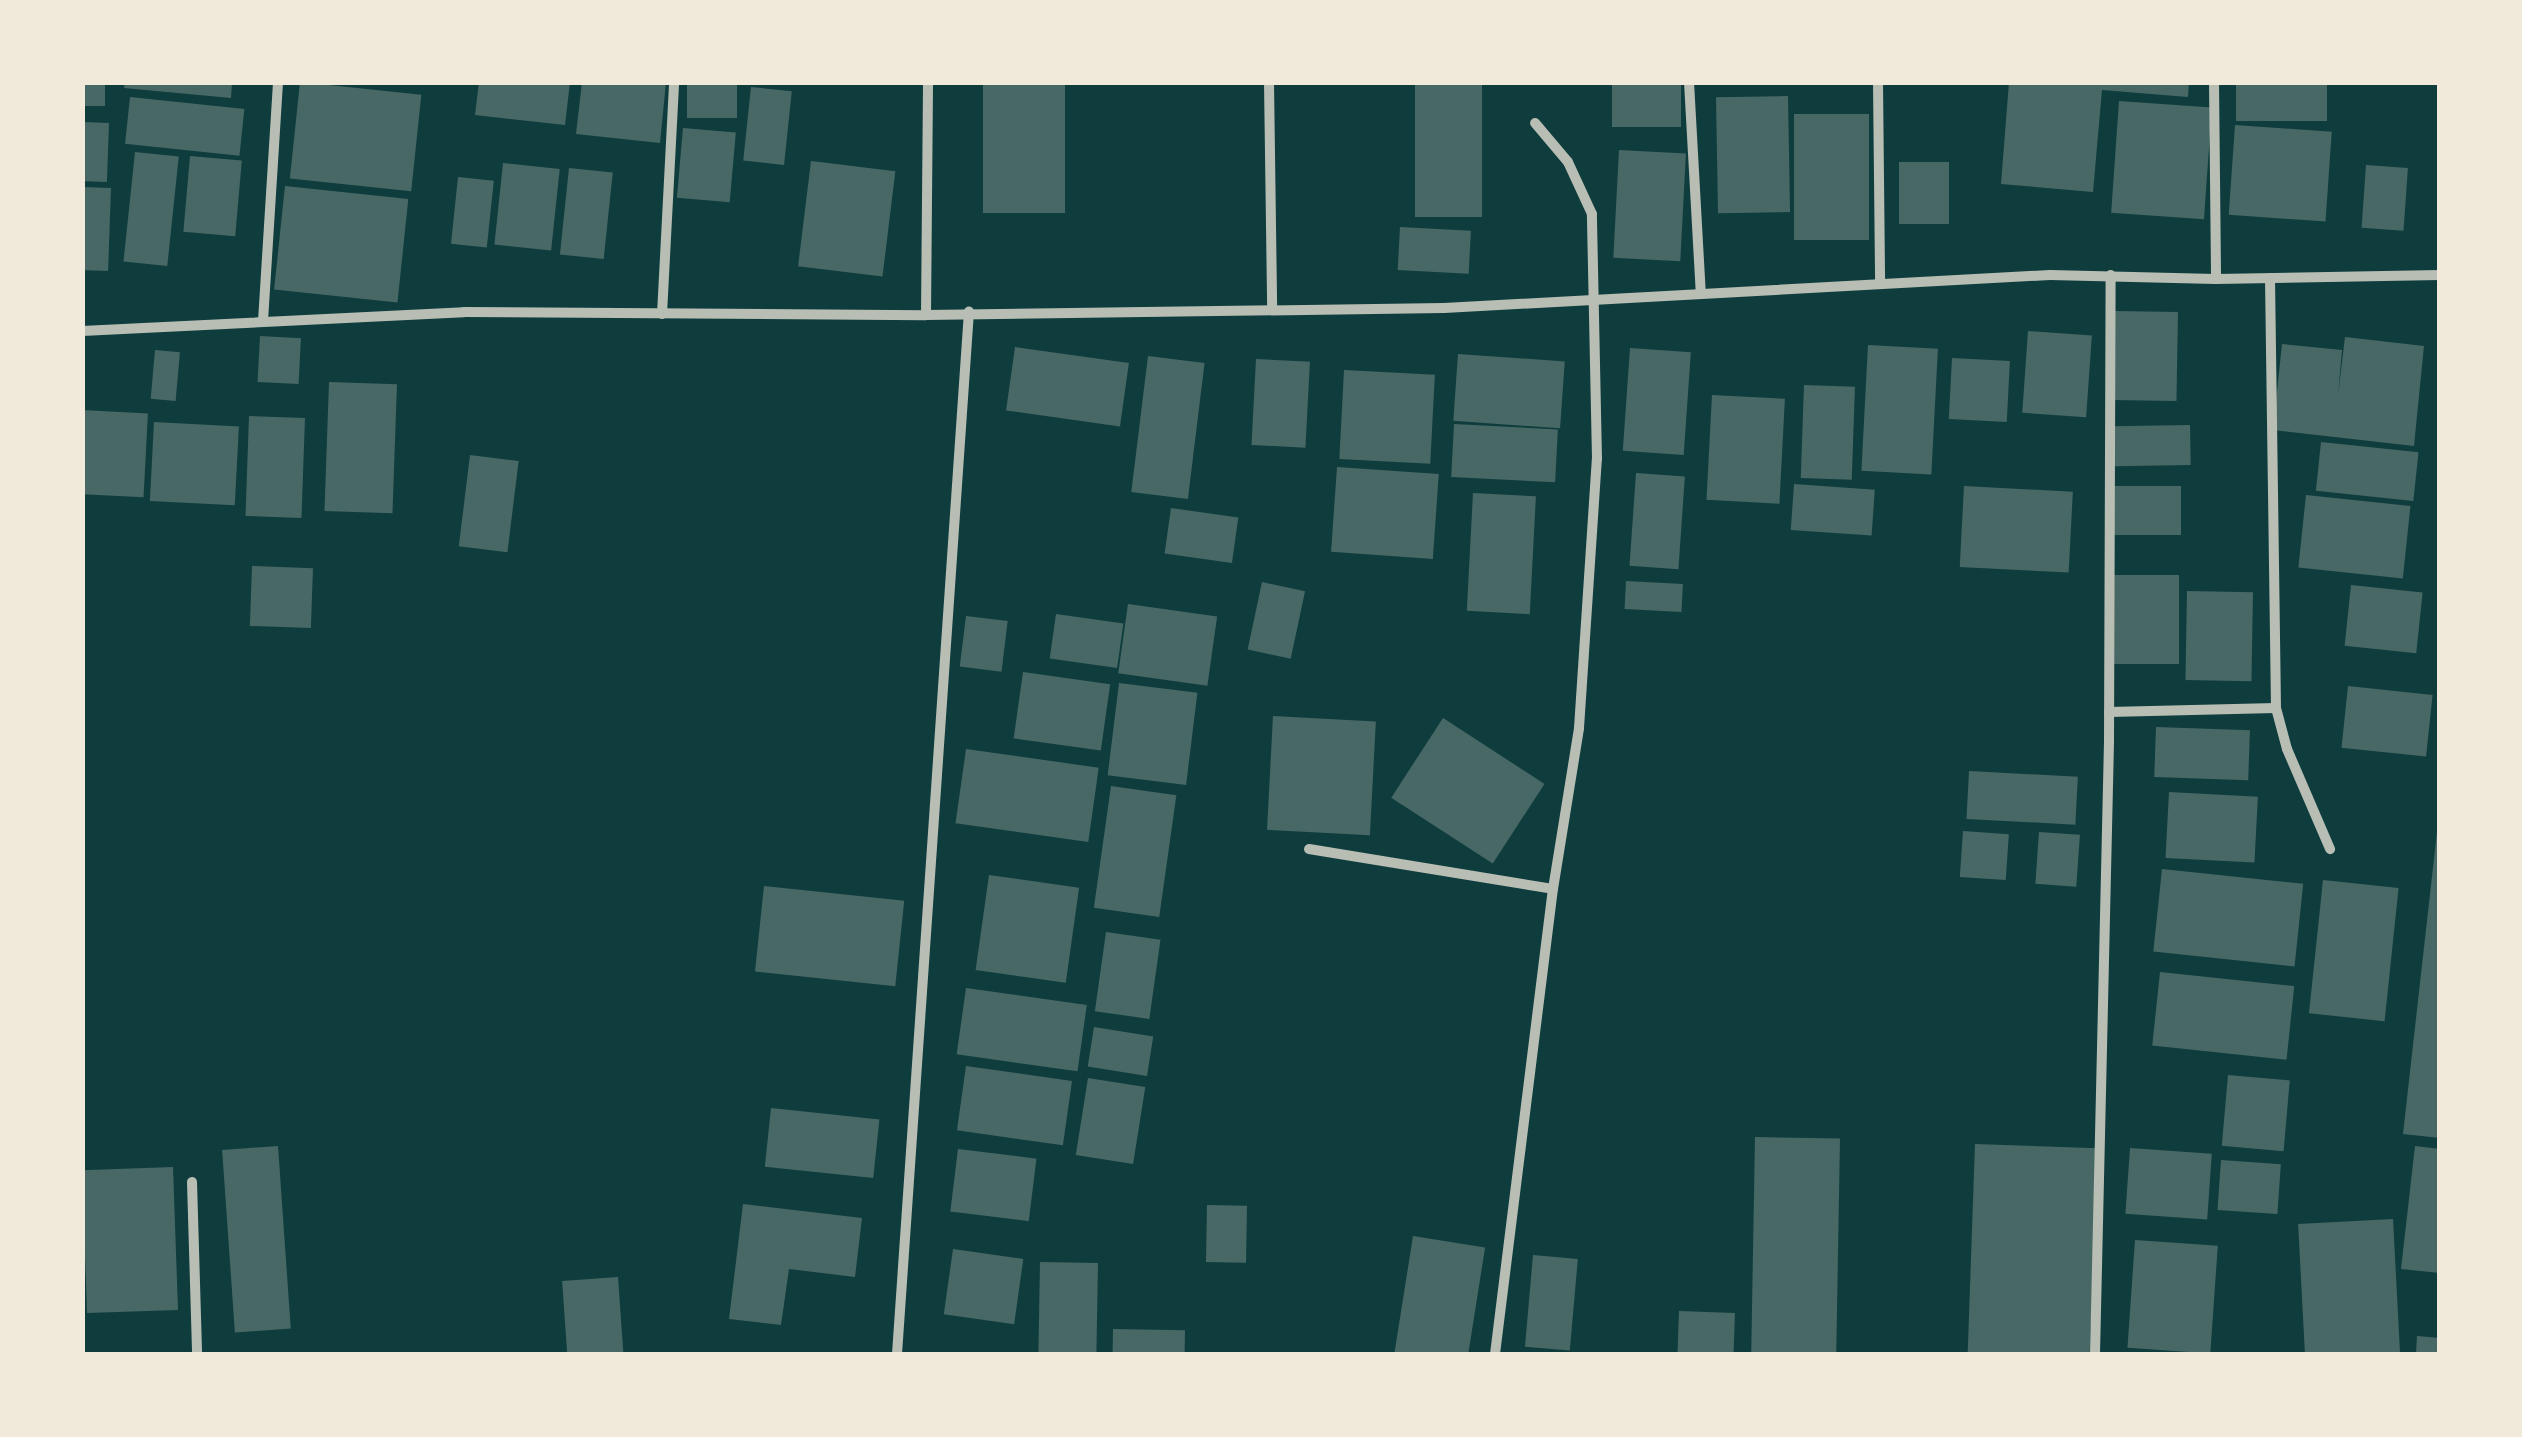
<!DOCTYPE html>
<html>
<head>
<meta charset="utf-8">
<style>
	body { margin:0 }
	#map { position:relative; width:2522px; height:1437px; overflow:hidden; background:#0f3d3e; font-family:"Alegreya Sans",sans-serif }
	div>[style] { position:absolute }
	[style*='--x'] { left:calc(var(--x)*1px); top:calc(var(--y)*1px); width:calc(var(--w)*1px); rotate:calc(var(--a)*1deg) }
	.building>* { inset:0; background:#486865; transform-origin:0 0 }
	.minor>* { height:10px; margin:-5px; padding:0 5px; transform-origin:5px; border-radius:5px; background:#b8beb3 }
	span { translate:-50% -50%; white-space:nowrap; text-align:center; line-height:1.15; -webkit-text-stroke:9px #f1e9da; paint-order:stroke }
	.frame { position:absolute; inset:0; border:85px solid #f1e9da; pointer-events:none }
</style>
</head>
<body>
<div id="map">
	<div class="building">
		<i style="left:82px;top:82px;width:23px;height:24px"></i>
		<i style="clip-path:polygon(125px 82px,232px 82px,231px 98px,124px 88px)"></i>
		<i style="left:300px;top:82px;width:122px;height:97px;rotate:6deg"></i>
		<i style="clip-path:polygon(479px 82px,570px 82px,565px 125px,475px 115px)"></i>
		<i style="clip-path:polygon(582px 82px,666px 82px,660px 143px,576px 134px)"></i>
		<i style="left:687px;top:82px;width:50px;height:36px"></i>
		<i style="left:983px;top:82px;width:82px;height:131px"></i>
		<i style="left:1415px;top:82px;width:67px;height:135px"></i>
		<i style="left:1612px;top:82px;width:69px;height:45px"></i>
		<i style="clip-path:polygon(2009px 82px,2189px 82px,2188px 97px,2102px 90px,2093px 192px,2001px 184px)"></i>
		<i style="left:2236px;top:82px;width:91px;height:39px"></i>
		<i style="left:751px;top:87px;width:41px;height:74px;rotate:6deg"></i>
		<i style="left:1788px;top:96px;width:116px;height:72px;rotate:89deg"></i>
		<i style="left:130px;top:97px;width:115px;height:47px;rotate:6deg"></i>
		<i style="left:2119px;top:101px;width:93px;height:112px;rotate:4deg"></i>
		<i style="left:1794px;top:114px;width:75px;height:126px"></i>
		<i style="left:82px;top:122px;width:27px;height:59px;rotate:2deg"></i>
		<i style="left:2235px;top:125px;width:97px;height:90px;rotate:4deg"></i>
		<i style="left:683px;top:128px;width:53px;height:70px;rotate:5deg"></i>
		<i style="left:1619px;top:150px;width:67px;height:108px;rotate:3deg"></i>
		<i style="left:135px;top:152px;width:44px;height:110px;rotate:6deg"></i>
		<i style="left:190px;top:156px;width:52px;height:76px;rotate:5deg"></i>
		<i style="left:811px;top:161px;width:85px;height:106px;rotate:7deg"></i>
		<i style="left:1949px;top:162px;width:62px;height:50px;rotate:90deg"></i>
		<i style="left:503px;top:163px;width:57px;height:82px;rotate:6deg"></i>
		<i style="left:2366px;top:165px;width:42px;height:63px;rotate:4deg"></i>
		<i style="left:569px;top:168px;width:44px;height:87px;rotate:6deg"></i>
		<i style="left:458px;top:177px;width:36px;height:67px;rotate:6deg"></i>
		<i style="left:285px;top:186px;width:124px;height:104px;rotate:6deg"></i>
		<i style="left:82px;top:187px;width:29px;height:83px;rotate:2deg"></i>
		<i style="left:1400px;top:227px;width:71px;height:43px;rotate:3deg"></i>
		<i style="left:2114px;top:311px;width:64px;height:89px;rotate:1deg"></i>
		<i style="left:2028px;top:331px;width:64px;height:82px;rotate:4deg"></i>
		<i style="left:260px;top:336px;width:41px;height:46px;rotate:3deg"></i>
		<i style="clip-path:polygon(2345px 337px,2424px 346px,2414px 446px,2273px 430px,2282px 344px,2342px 350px,2338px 396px)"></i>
		<i style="left:1868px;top:345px;width:70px;height:126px;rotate:3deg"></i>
		<i style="left:1015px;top:347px;width:115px;height:64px;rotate:8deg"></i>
		<i style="left:1630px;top:348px;width:61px;height:103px;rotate:4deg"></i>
		<i style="left:155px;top:350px;width:25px;height:49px;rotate:5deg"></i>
		<i style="left:1458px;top:354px;width:107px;height:67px;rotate:4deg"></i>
		<i style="left:1148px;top:356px;width:57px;height:137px;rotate:7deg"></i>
		<i style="left:1952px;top:358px;width:58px;height:61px;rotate:3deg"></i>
		<i style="left:1256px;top:359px;width:54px;height:86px;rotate:3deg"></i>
		<i style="left:1344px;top:370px;width:91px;height:89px;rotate:3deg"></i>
		<i style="left:329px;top:382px;width:68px;height:129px;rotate:2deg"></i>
		<i style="left:1804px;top:385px;width:51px;height:93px;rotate:2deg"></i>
		<i style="left:1712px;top:395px;width:73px;height:105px;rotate:3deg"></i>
		<i style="left:82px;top:410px;width:66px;height:84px;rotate:3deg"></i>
		<i style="left:249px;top:416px;width:56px;height:100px;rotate:2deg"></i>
		<i style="left:154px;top:422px;width:85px;height:79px;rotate:3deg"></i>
		<i style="left:1454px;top:424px;width:104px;height:53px;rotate:3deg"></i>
		<i style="left:2190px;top:425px;width:40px;height:77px;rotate:89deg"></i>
		<i style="left:2321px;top:442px;width:98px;height:49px;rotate:6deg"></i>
		<i style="left:470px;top:455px;width:49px;height:92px;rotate:7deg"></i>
		<i style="left:1337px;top:467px;width:102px;height:85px;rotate:4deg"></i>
		<i style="left:1636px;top:473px;width:49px;height:93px;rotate:4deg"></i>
		<i style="left:1794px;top:484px;width:81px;height:46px;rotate:4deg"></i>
		<i style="left:1964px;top:486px;width:109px;height:81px;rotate:3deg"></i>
		<i style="left:2113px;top:486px;width:68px;height:49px"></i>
		<i style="left:1473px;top:493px;width:63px;height:118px;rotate:3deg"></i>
		<i style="left:2306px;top:495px;width:105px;height:73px;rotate:6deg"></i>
		<i style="left:1171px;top:508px;width:68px;height:46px;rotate:8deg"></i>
		<i style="left:252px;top:566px;width:61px;height:60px;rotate:2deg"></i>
		<i style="left:2114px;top:575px;width:65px;height:89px"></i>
		<i style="left:1626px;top:581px;width:57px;height:28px;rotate:3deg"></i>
		<i style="left:1262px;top:582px;width:44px;height:69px;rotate:12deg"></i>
		<i style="left:2351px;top:585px;width:72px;height:61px;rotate:6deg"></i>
		<i style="left:2187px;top:591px;width:66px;height:89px;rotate:1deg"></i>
		<i style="left:1128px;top:604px;width:90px;height:70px;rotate:8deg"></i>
		<i style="left:1056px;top:614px;width:68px;height:45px;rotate:8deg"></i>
		<i style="left:966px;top:616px;width:42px;height:51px;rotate:7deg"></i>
		<i style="left:1023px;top:672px;width:88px;height:67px;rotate:8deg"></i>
		<i style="left:1119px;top:683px;width:79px;height:93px;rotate:7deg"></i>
		<i style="left:2348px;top:686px;width:85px;height:62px;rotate:6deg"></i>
		<i style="left:1273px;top:716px;width:103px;height:114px;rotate:3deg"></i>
		<i style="left:1443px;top:718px;width:121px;height:95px;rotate:33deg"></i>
		<i style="left:2156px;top:727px;width:94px;height:50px;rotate:2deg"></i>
		<i style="left:966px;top:749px;width:134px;height:75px;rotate:8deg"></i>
		<i style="left:1969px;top:771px;width:109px;height:48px;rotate:3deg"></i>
		<i style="left:1111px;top:786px;width:66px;height:123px;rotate:8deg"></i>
		<i style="left:2169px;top:792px;width:89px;height:66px;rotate:3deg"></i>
		<i style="left:1963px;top:831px;width:46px;height:46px;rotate:4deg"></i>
		<i style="left:2039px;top:832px;width:41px;height:52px;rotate:4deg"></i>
		<i style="clip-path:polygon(2437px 832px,2440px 833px,2440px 1138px,2403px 1134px)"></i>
		<i style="left:2162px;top:869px;width:142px;height:83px;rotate:6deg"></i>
		<i style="left:989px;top:875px;width:91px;height:96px;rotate:8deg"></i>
		<i style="left:2323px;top:880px;width:76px;height:134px;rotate:6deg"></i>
		<i style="left:764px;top:886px;width:141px;height:86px;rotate:6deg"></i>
		<i style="left:1106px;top:932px;width:55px;height:80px;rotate:8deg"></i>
		<i style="left:2160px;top:972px;width:135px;height:74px;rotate:6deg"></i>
		<i style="left:966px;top:988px;width:122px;height:67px;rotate:8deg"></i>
		<i style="left:1094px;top:1027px;width:60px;height:40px;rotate:9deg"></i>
		<i style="left:966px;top:1066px;width:107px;height:65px;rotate:8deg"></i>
		<i style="left:2228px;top:1075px;width:62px;height:71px;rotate:5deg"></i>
		<i style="left:1088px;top:1078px;width:58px;height:78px;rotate:9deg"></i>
		<i style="left:771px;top:1108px;width:109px;height:59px;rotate:6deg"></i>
		<i style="left:1755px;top:1137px;width:85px;height:217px;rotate:1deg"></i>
		<i style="left:1975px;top:1144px;width:122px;height:210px;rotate:2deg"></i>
		<i style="left:278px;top:1146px;width:183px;height:56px;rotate:86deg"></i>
		<i style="clip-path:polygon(2415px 1146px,2440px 1149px,2440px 1273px,2401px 1269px)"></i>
		<i style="left:2130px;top:1148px;width:82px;height:66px;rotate:4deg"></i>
		<i style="left:958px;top:1149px;width:79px;height:63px;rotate:7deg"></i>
		<i style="left:2221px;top:1160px;width:60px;height:50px;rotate:4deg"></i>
		<i style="left:173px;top:1167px;width:143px;height:91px;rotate:88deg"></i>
		<i style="clip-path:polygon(743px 1204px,862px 1218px,855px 1277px,789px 1269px,781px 1325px,729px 1319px)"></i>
		<i style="left:1207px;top:1205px;width:40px;height:57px;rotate:1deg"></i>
		<i style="left:2393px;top:1219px;width:135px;height:95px;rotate:87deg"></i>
		<i style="left:1413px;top:1236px;width:73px;height:119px;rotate:9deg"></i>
		<i style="left:2135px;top:1240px;width:83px;height:108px;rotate:4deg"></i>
		<i style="left:953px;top:1249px;width:71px;height:66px;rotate:8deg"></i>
		<i style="left:1533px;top:1255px;width:45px;height:92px;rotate:5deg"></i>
		<i style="left:1040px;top:1262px;width:58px;height:92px;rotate:1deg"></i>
		<i style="left:618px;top:1277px;width:77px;height:56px;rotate:86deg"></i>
		<i style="left:1679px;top:1311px;width:56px;height:43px;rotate:2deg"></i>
		<i style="left:1113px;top:1329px;width:72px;height:25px;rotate:1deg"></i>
		<i style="clip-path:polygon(2417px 1336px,2440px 1338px,2440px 1354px,2416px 1354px)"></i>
	</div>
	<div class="minor">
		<i style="--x:1269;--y:82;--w:227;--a:89.2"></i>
		<i style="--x:1689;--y:82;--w:212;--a:86.8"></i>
		<i style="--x:1878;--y:82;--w:199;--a:89.4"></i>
		<i style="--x:2214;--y:82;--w:197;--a:89.4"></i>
		<i style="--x:2270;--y:278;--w:430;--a:89.2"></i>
		<i style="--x:2276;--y:708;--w:42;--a:75"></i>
		<i style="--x:2287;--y:749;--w:109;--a:66.7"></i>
		<i style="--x:662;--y:314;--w:232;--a:-87"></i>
		<i style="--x:926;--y:315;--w:233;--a:-89.5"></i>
		<i style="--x:263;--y:321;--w:239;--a:-86.4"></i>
		<i style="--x:82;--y:331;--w:382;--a:-2.8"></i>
		<i style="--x:464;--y:312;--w:462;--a:0.4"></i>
		<i style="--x:926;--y:315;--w:518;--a:-0.77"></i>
		<i style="--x:1444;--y:308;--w:607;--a:-3.12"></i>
		<i style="--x:2050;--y:275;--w:166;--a:1.4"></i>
		<i style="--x:2216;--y:279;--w:224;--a:-1"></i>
		<i style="--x:2109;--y:712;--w:167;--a:-1.4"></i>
		<i style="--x:1309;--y:849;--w:247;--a:9.3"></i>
		<i style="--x:192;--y:1182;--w:172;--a:88.3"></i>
		<i style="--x:897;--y:1354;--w:1045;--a:-86.05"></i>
		<i style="--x:1495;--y:1354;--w:469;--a:-82.9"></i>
		<i style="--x:1553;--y:889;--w:163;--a:-80.8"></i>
		<i style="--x:1579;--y:728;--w:270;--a:-86.2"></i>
		<i style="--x:1597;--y:459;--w:245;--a:-91.2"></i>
		<i style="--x:1592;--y:214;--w:57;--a:-114.8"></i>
		<i style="--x:1568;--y:162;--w:51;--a:-130.2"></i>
		<i style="--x:2095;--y:1354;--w:614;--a:-88.69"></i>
		<i style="--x:2109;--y:740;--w:465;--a:-89.8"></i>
	</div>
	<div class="frame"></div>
</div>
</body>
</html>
